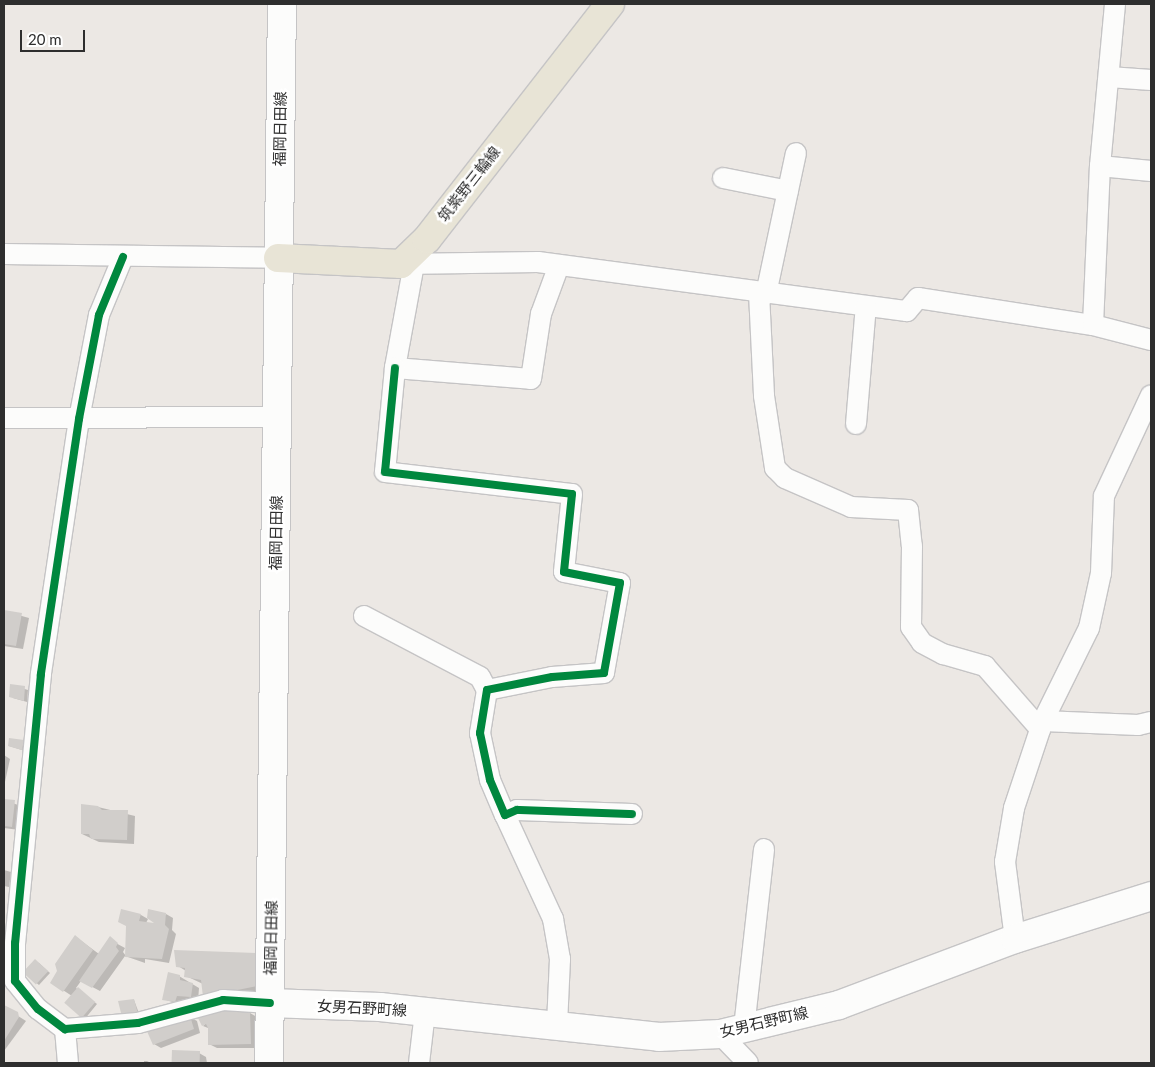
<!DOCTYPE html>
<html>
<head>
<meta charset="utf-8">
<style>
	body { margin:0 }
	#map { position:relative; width:1155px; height:1067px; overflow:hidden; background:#ece8e4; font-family:Lato,"Noto Sans JP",sans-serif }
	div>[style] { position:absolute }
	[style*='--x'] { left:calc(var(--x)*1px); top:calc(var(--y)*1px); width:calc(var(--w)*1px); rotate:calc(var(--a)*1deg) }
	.shadow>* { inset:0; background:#0003 }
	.building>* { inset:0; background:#d1cecb; transform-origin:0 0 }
	.roads { filter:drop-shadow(1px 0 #c5c4c5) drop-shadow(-1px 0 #c5c4c5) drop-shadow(0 1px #c5c4c5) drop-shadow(0 -1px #c5c4c5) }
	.street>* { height:20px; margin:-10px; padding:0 10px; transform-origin:10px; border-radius:10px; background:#fcfcfb }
	.secondary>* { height:28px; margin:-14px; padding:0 14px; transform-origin:14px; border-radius:14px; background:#fcfcfb }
	.primary>* { height:28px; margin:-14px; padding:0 14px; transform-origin:14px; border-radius:14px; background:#e8e4d6 }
	.cycleway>* { height:8px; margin:-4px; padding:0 4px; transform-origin:4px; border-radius:4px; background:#00873e }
	span { translate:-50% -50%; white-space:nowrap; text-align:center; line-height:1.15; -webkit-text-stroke:5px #fff; paint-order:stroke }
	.street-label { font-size:15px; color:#2e2e2e }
	.frame { position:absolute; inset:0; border:5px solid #2e2e2e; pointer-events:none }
	.scale { position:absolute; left:20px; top:30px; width:65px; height:22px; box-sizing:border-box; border:2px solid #2e2e2e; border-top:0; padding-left:6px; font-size:15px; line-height:18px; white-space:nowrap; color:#2e2e2e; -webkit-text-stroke:4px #fff; paint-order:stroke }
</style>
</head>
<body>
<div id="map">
	<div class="shadow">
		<i style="clip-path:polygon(4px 611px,29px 618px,23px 649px,4px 646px)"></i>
		<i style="clip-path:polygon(11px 685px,28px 690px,27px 702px,13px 698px)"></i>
		<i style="clip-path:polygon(24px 742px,27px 743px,25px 751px,9px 746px)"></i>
		<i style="clip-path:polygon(4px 755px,10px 759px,5px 782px,4px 781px)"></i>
		<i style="clip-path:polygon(4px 800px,21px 806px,19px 830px,4px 828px)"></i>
		<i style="clip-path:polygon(98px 807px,135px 816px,134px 844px,99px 842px,82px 834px)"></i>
		<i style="clip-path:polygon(4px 870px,11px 872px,9px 887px,4px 886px)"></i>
		<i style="clip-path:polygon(122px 911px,141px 915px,148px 919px,146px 923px,159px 926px,166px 914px,173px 918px,172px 930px,176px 934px,169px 963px,145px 959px,145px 963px,125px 956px,100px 991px,81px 981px,76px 988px,97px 1004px,84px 1020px,72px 996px,52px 983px,76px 937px,99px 954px,112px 941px,125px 948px,123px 952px,126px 956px,127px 926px)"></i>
		<i style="clip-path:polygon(4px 949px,10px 953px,10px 973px,4px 973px)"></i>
		<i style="clip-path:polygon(176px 952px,256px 954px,267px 960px,267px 992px,215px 1002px,203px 984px,186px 976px,186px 971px,178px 966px)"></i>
		<i style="clip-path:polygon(39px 963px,50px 973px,39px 985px,24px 973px)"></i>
		<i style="clip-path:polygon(179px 976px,199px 988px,198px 1001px,185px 999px,182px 1005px,163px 999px)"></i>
		<i style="clip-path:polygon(134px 1000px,140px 1016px,126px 1018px)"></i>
		<i style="clip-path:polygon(4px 1007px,26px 1021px,4px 1051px)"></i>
		<i style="clip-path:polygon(219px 1011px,250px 1013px,257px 1017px,258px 1048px,217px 1048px,209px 1044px,208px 1028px,203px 1026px)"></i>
		<i style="clip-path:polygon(190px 1017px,197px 1021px,200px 1033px,161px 1048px,154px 1044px)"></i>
		<i style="clip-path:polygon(173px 1051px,199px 1053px,206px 1057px,207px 1063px,172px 1063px)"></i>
		<i style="clip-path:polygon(144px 1061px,147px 1061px,151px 1063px,144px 1063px)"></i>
	</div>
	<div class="building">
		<i style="clip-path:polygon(4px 610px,22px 613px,16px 646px,4px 644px)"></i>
		<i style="clip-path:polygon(10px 684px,25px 686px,24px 701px,9px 697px)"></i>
		<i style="clip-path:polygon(9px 738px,24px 740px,22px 750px,8px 746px)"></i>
		<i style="clip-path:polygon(4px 799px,15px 800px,12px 827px,4px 826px)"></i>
		<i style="clip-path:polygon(81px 804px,98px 806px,102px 810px,128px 810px,127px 840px,91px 839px,89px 834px,81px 834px)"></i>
		<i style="clip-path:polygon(121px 909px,141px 914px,139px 921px,154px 923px,147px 918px,148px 909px,166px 913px,165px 925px,169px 929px,162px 959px,125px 957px,126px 926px,118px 922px)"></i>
		<i style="clip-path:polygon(75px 935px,93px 950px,63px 992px,50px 983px,57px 971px,55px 964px)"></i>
		<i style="clip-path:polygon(110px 936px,118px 943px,116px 947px,119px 951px,92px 988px,79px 981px)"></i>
		<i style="clip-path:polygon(174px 950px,256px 953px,257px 986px,203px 997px,201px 980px,184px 977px,185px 968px,176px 967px)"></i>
		<i style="left:35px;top:959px;width:18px;height:18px;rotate:43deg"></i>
		<i style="clip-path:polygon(168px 972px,180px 975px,180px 980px,193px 983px,191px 997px,177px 996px,175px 1002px,162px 1000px)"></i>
		<i style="left:78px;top:987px;width:23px;height:21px;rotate:41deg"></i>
		<i style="clip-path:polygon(134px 999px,138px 1014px,122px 1017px,118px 1001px)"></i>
		<i style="clip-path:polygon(4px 1005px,18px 1012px,19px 1017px,4px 1041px)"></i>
		<i style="clip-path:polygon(219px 1010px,250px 1012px,251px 1044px,208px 1045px,208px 1028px,206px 1024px,202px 1026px,196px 1014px)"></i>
		<i style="clip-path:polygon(190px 1016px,194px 1029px,153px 1045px,146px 1029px)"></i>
		<i style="left:172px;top:1050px;width:28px;height:13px;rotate:2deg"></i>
	</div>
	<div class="roads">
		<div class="street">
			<i style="--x:1109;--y:77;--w:42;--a:4.1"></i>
			<i style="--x:1100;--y:166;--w:51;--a:5.6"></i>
			<i style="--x:723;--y:178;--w:66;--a:11.3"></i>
			<i style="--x:4;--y:254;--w:274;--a:0.8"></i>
			<i style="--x:123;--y:257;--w:63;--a:112.5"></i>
			<i style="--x:99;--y:315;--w:106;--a:100.9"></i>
			<i style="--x:79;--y:419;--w:258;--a:98.5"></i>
			<i style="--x:41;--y:674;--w:270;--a:95.5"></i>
			<i style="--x:15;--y:943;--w:38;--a:90"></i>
			<i style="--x:15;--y:981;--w:36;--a:51"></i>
			<i style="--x:38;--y:1009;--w:34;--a:37"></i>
			<i style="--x:65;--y:1029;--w:73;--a:-4.7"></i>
			<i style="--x:138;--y:1023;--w:88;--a:-15.1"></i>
			<i style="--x:223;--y:1000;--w:47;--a:3.7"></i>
			<i style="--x:401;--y:264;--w:137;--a:-0.8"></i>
			<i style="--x:538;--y:262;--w:372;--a:7.6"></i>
			<i style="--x:907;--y:311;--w:17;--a:-50"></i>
			<i style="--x:918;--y:298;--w:177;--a:8.8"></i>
			<i style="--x:1093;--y:325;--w:60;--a:14.5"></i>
			<i style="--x:414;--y:264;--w:106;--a:100.4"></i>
			<i style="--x:395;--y:368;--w:136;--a:4.6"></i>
			<i style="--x:531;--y:379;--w:66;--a:-81.3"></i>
			<i style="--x:541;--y:314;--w:52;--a:-69.8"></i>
			<i style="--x:759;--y:293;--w:103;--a:87.2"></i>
			<i style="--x:764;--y:396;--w:73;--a:81.3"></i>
			<i style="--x:775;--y:468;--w:14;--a:45"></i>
			<i style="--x:785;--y:478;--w:72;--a:23.7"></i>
			<i style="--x:851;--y:507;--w:57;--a:3"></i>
			<i style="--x:908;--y:510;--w:36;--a:84"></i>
			<i style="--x:912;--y:546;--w:81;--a:90.7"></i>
			<i style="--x:911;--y:627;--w:19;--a:55"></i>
			<i style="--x:922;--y:643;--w:24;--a:28"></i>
			<i style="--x:943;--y:654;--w:44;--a:15.9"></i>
			<i style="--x:985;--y:666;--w:84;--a:48.9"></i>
			<i style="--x:766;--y:294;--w:144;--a:-78"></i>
			<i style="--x:1093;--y:325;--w:159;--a:-87.5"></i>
			<i style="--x:1100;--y:166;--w:163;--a:-84.7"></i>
			<i style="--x:395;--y:368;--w:104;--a:95.5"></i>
			<i style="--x:385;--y:472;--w:188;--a:6.7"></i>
			<i style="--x:572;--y:494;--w:78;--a:95.9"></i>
			<i style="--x:564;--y:572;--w:57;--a:11.1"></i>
			<i style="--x:620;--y:583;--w:91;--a:100.1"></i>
			<i style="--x:604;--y:673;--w:52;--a:175.6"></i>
			<i style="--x:552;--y:677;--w:66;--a:168.7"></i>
			<i style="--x:487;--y:690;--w:44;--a:99.2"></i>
			<i style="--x:480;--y:733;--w:48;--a:78"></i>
			<i style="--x:490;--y:780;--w:38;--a:67"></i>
			<i style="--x:505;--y:815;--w:13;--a:-23"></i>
			<i style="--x:517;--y:810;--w:115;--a:2"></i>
			<i style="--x:4;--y:418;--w:274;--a:-0.2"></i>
			<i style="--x:856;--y:424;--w:118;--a:-85.2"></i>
			<i style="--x:364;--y:616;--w:131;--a:27.7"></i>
			<i style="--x:480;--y:677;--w:15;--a:62"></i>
			<i style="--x:1043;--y:721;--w:95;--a:2.4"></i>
			<i style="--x:1138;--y:725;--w:13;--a:-13"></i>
			<i style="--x:505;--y:815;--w:115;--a:65.2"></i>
			<i style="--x:553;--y:919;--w:41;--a:80.1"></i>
			<i style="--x:560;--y:959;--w:67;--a:92.6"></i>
			<i style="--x:1015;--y:939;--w:78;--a:-97.4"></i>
			<i style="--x:1005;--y:862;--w:55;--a:-80.5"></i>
			<i style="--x:1014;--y:808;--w:92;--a:-71.6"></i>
			<i style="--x:1043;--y:721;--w:104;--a:-63.7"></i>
			<i style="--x:1089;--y:628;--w:56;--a:-77.7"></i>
			<i style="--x:1101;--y:573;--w:77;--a:-87.8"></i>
			<i style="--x:1104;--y:496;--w:111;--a:-65"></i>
			<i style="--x:744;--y:1028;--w:180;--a:-83.6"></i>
			<i style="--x:65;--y:1029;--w:34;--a:85"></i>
			<i style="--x:720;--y:1034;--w:40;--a:46"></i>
			<i style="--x:419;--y:1063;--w:51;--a:-83.3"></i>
		</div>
		<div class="secondary">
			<i style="--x:270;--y:1003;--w:110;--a:2.1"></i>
			<i style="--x:380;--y:1007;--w:281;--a:6.1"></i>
			<i style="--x:659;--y:1037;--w:61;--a:-2.8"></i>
			<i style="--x:720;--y:1034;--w:122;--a:-13.7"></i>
			<i style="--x:839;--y:1005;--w:188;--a:-20.6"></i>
			<i style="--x:1015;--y:939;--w:143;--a:-17.5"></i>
			<i style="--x:269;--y:1063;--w:1059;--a:-89.3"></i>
		</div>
		<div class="primary">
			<i style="--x:278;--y:258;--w:123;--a:2.8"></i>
			<i style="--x:401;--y:264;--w:36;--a:-44"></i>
			<i style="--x:427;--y:239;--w:298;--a:-52.1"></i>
		</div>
	</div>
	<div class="cycleway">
		<i style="--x:123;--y:257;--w:63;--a:112.5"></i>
		<i style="--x:99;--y:315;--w:106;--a:100.9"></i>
		<i style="--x:79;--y:419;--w:258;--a:98.5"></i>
		<i style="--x:41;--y:674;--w:270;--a:95.5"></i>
		<i style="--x:15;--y:943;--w:38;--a:90"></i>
		<i style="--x:15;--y:981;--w:36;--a:51"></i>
		<i style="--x:38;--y:1009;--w:34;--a:37"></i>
		<i style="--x:65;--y:1029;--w:73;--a:-4.7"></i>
		<i style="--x:138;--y:1023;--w:88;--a:-15.1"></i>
		<i style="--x:223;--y:1000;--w:47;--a:3.7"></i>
		<i style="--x:395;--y:368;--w:104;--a:95.5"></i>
		<i style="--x:385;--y:472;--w:188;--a:6.7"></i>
		<i style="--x:572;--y:494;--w:78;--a:95.9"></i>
		<i style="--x:564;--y:572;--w:57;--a:11.1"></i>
		<i style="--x:620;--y:583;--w:91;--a:100.1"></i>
		<i style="--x:604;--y:673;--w:52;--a:175.6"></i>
		<i style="--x:552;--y:677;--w:66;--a:168.7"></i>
		<i style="--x:487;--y:690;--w:44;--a:99.2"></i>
		<i style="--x:480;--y:733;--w:48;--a:78"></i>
		<i style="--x:490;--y:780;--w:38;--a:67"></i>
		<i style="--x:505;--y:815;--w:13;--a:-23"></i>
		<i style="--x:517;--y:810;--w:115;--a:2"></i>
	</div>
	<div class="street-label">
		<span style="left:280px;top:129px;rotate:-89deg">福岡日田線</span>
		<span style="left:469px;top:184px;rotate:-52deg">筑紫野三輪線</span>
		<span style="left:276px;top:533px;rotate:-89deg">福岡日田線</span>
		<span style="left:271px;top:938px;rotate:-89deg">福岡日田線</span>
		<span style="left:362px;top:1008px;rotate:3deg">女男石野町線</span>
		<span style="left:764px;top:1022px;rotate:-13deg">女男石野町線</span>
	</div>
	<div class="frame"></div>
	<div class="scale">20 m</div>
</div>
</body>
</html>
